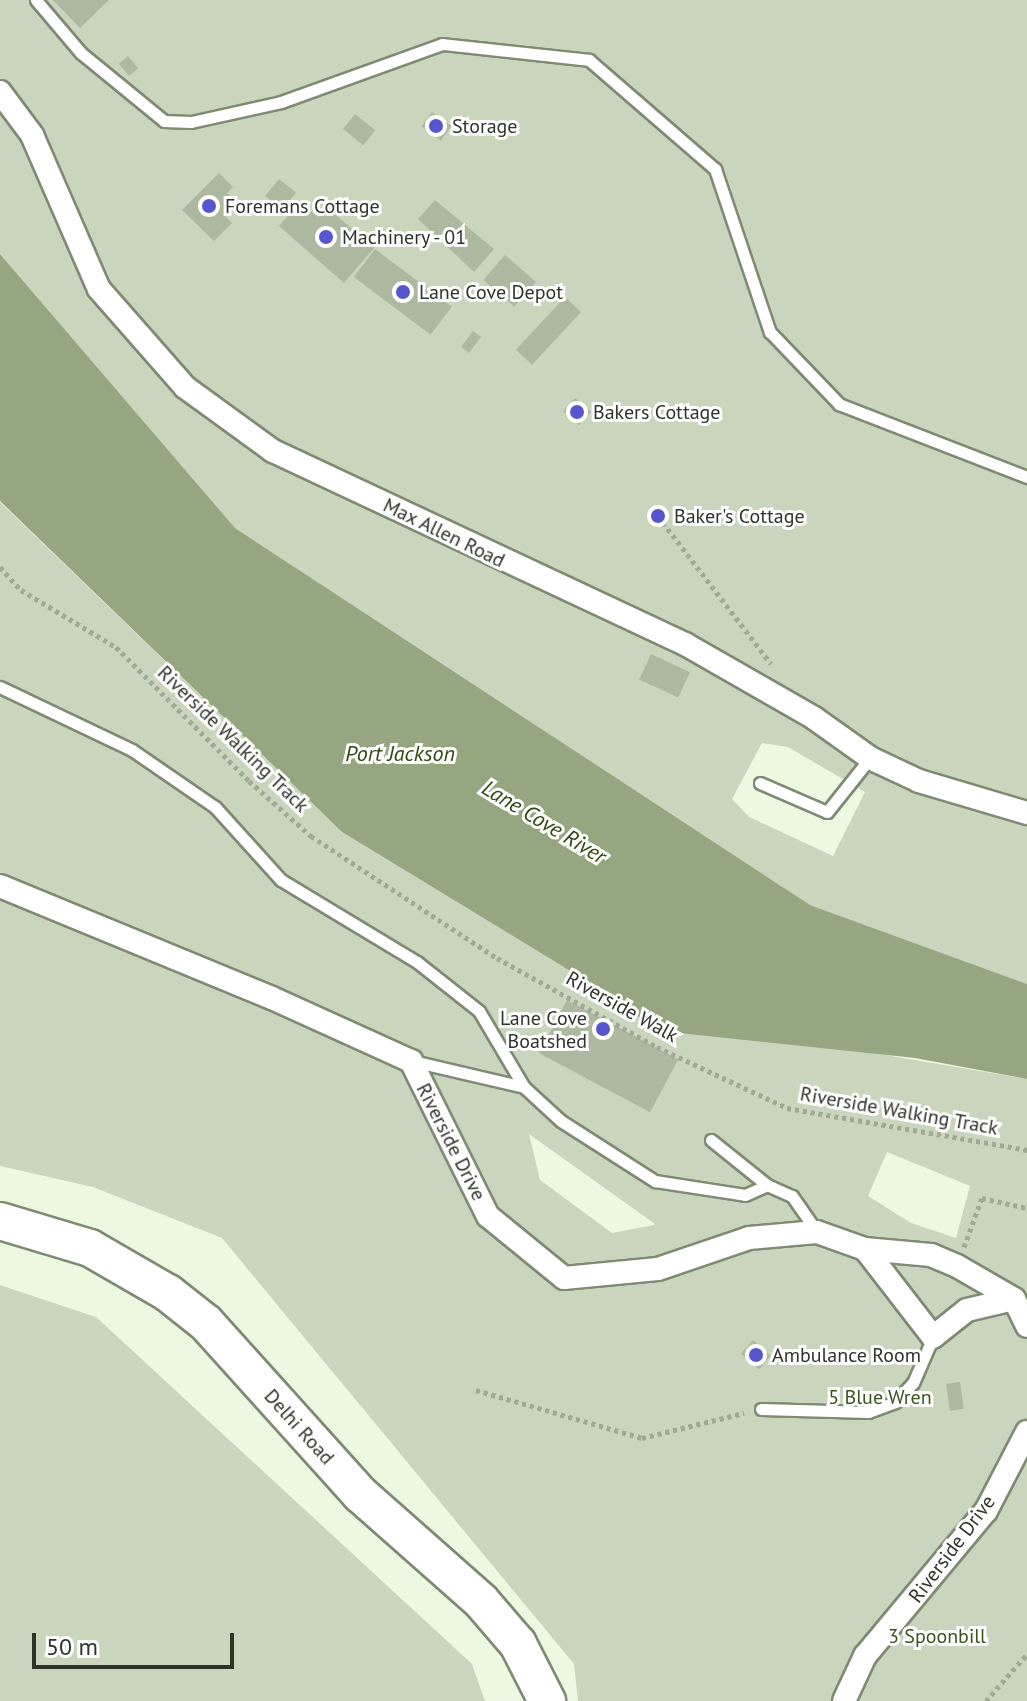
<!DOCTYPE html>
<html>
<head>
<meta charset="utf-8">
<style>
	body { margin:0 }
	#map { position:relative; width:1027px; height:1701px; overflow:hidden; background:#ecf8df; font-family:"PT Sans",sans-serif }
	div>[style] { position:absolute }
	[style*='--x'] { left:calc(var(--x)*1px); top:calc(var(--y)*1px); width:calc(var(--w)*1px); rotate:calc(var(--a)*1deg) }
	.green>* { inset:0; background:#cad5bd }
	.water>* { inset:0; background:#95a681 }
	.building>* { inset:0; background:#adb8a1; transform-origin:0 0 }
	.path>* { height:5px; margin-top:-2.5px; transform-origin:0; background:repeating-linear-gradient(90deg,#a0a996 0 4px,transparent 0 8px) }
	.roads { filter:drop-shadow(2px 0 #7f8a73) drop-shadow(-2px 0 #7f8a73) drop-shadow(0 2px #7f8a73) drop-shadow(0 -2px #7f8a73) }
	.lane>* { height:11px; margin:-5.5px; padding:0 5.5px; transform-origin:5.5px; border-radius:5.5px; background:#fff }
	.street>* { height:22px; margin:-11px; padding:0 11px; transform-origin:11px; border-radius:11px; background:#fff }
	.primary>* { height:36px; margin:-18px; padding:0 18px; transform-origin:18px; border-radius:18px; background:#fff }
	.dots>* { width:22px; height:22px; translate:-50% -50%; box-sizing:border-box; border:4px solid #fff; border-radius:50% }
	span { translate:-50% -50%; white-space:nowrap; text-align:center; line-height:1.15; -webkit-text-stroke:6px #fff; paint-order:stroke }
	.poi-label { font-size:20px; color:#2e3329 }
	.left { translate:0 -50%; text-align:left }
	.right { translate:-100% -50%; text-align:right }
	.street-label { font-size:20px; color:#2e3329 }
	.park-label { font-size:20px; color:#3c521a }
	.water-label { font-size:22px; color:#33480e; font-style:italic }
	.scale { position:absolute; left:32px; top:1633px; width:202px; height:36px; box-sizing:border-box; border:4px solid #2e3329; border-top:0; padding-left:10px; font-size:24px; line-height:28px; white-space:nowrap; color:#2e3329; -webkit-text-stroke:6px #fff; paint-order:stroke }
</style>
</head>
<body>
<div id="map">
	<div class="green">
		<i style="clip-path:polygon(evenodd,0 0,1027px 0,1027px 984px,810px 905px,235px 528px,0 254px,0 0,762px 743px,788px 747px,865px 792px,833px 856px,749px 817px,732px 799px,762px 743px)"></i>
		<i style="clip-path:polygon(evenodd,0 502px,342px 832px,626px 1005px,624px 1011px,1027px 1079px,1027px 1701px,578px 1701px,574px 1664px,222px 1238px,93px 1187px,0 1166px,0 502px,529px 1134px,655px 1224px,654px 1225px,612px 1233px,540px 1180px,529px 1134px,0 502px,887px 1152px,970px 1186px,956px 1238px,911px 1223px,868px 1196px,887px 1152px)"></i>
		<i style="clip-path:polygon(0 1285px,96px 1317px,472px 1664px,485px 1701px,0 1701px)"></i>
	</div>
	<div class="water">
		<i style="clip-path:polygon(0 254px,235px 528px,810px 905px,1027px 984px,1027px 1079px,915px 1058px,679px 1033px,624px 1011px,626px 1005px,342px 832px,0 501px)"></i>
	</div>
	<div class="building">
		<i style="clip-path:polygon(53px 0,109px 0,80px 28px)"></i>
		<i style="left:128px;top:56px;width:16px;height:12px;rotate:50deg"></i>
		<i style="left:432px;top:112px;width:24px;height:18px;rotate:36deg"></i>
		<i style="left:355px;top:114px;width:26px;height:19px;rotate:39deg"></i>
		<i style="clip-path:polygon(219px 173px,233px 187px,227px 193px,236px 202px,223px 214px,232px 223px,214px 241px,182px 210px)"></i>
		<i style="left:279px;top:179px;width:22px;height:22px;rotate:39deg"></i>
		<i style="clip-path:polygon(435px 200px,494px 249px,474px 272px,418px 219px)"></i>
		<i style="clip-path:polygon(300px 202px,318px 217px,327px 207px,374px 248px,344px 283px,279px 226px)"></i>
		<i style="left:375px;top:249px;width:96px;height:35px;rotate:37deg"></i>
		<i style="left:505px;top:255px;width:41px;height:33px;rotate:41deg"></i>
		<i style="left:565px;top:297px;width:22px;height:72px;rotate:43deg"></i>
		<i style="left:473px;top:331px;width:10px;height:20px;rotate:37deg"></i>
		<i style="left:575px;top:398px;width:21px;height:18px;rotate:41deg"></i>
		<i style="left:651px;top:654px;width:43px;height:28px;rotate:25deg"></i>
		<i style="left:567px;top:1000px;width:126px;height:60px;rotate:28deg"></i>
		<i style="left:753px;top:1340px;width:24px;height:18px;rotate:42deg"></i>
		<i style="left:960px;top:1382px;width:27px;height:14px;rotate:82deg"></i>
	</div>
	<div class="path">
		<i style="--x:658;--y:516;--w:186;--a:52.6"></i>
		<i style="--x:0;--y:567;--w:31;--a:48"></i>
		<i style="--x:21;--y:590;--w:111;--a:31"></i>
		<i style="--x:116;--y:647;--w:189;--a:45.2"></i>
		<i style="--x:249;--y:781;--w:83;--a:41.6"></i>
		<i style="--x:311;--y:836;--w:222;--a:33.3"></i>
		<i style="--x:497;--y:958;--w:183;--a:29.1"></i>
		<i style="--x:657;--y:1047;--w:144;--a:25.1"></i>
		<i style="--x:787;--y:1108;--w:244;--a:9.9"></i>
		<i style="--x:964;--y:1247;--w:52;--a:-69.8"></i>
		<i style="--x:982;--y:1198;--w:46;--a:12.5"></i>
		<i style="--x:476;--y:1390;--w:173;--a:16.1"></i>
		<i style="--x:642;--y:1438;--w:105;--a:-13.8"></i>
		<i style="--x:986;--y:1701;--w:62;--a:-48.9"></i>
	</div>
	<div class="roads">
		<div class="lane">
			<i style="--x:36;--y:0;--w:70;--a:49.7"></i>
			<i style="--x:81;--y:53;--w:107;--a:39.3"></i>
			<i style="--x:164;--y:121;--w:27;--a:2"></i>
			<i style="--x:191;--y:122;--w:92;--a:-12.5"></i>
			<i style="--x:281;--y:102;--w:171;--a:-19.8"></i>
			<i style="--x:442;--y:44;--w:148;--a:6.2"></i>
			<i style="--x:589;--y:60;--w:167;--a:40.9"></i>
			<i style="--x:715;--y:169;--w:172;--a:71.4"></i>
			<i style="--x:770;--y:332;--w:100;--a:46.2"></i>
			<i style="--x:839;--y:404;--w:202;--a:21.2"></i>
			<i style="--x:0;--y:687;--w:146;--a:25.5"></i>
			<i style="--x:132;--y:750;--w:101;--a:34.5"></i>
			<i style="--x:215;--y:807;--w:98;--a:47.9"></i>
			<i style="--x:281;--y:880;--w:159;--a:31.1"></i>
			<i style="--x:417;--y:962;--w:79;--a:38.3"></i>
			<i style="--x:479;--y:1011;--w:88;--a:59.4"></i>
			<i style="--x:524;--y:1087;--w:115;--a:-166.9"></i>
			<i style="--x:760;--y:783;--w:73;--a:23.4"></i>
			<i style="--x:827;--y:812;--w:69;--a:-51.5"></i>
			<i style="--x:524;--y:1087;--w:50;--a:42.6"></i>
			<i style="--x:561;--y:1121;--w:112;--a:32.6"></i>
			<i style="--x:655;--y:1181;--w:91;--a:8.8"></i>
			<i style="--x:745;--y:1195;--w:24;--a:-24"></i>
			<i style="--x:767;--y:1185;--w:27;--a:24"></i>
			<i style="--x:792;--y:1196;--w:44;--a:55.2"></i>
			<i style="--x:711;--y:1140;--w:72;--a:38.8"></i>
			<i style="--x:761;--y:1409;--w:107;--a:1.6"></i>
			<i style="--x:868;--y:1412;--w:29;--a:-20"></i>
			<i style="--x:895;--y:1402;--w:26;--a:-47"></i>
			<i style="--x:913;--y:1383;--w:50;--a:-66.5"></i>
		</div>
		<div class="street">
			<i style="--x:0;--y:92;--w:54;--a:53.3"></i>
			<i style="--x:32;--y:135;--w:168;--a:66.5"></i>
			<i style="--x:99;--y:289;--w:130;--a:48.7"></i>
			<i style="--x:185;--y:387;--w:109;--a:36"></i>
			<i style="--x:273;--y:451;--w:455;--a:25.1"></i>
			<i style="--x:685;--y:644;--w:149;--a:29.8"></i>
			<i style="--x:814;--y:718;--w:69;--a:35.5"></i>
			<i style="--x:870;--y:758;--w:54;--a:25.1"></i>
			<i style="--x:919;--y:781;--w:113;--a:16.5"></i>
			<i style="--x:0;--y:886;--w:294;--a:22.4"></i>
			<i style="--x:272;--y:998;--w:153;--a:24.4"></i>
			<i style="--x:411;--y:1061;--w:173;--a:63.6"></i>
			<i style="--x:488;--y:1216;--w:98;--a:39.2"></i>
			<i style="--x:564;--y:1278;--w:94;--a:-5.5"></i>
			<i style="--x:658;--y:1269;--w:96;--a:-18.8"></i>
			<i style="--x:749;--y:1238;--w:68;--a:-5"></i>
			<i style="--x:817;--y:1232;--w:51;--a:19.5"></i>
			<i style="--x:865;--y:1249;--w:66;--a:5.2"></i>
			<i style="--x:931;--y:1255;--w:28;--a:23"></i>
			<i style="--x:957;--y:1266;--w:66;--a:30.1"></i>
			<i style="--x:1014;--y:1299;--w:30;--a:64"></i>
			<i style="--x:865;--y:1249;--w:111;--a:52.3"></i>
			<i style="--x:933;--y:1337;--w:43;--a:-38.5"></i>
			<i style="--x:967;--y:1310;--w:48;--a:-13.2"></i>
			<i style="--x:844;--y:1701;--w:50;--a:-65"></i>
			<i style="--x:865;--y:1656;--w:189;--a:-50.2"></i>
			<i style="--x:986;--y:1511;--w:89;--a:-62.6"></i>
		</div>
		<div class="primary">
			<i style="--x:0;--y:1221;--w:94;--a:16.7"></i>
			<i style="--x:90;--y:1248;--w:90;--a:30"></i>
			<i style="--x:168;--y:1293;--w:48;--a:38.3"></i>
			<i style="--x:206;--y:1323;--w:230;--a:48"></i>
			<i style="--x:360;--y:1494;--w:162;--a:41.5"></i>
			<i style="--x:481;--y:1601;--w:57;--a:49.3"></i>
			<i style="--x:518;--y:1644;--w:64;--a:63"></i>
		</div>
	</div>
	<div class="dots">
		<i style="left:436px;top:126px;background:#5657ce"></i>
		<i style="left:209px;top:206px;background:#5657ce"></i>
		<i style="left:326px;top:237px;background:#5657ce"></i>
		<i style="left:403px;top:292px;background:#5657ce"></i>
		<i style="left:577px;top:412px;background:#5657ce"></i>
		<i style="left:658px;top:516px;background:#5657ce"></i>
		<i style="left:603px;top:1029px;background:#5657ce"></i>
		<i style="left:756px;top:1355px;background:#5657ce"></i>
	</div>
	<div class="poi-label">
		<span class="left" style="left:452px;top:126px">Storage</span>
		<span class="left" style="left:225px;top:206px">Foremans Cottage</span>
		<span class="left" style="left:342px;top:237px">Machinery - 01</span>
		<span class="left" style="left:419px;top:292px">Lane Cove Depot</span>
		<span class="left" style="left:593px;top:412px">Bakers Cottage</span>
		<span class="left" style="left:674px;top:516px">Baker's Cottage</span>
		<span class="right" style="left:587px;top:1030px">Lane Cove<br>Boatshed</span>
		<span class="left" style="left:772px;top:1355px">Ambulance Room</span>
	</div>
	<div class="street-label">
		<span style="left:444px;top:533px;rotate:26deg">Max Allen Road</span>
		<span style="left:233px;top:739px;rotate:44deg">Riverside Walking Track</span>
		<span style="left:622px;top:1007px;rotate:29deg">Riverside Walk</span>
		<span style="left:899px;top:1111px;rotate:10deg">Riverside Walking Track</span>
		<span style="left:451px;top:1142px;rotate:63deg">Riverside Drive</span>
		<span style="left:299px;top:1427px;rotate:48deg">Delhi Road</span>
		<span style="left:952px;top:1549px;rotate:-53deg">Riverside Drive</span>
	</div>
	<div class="park-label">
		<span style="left:880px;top:1397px">5 Blue Wren</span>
		<span style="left:937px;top:1636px">3 Spoonbill</span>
	</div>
	<div class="water-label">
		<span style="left:400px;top:754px">Port Jackson</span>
		<span style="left:544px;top:822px;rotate:31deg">Lane Cove River</span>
	</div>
	<div class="scale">50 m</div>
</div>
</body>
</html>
